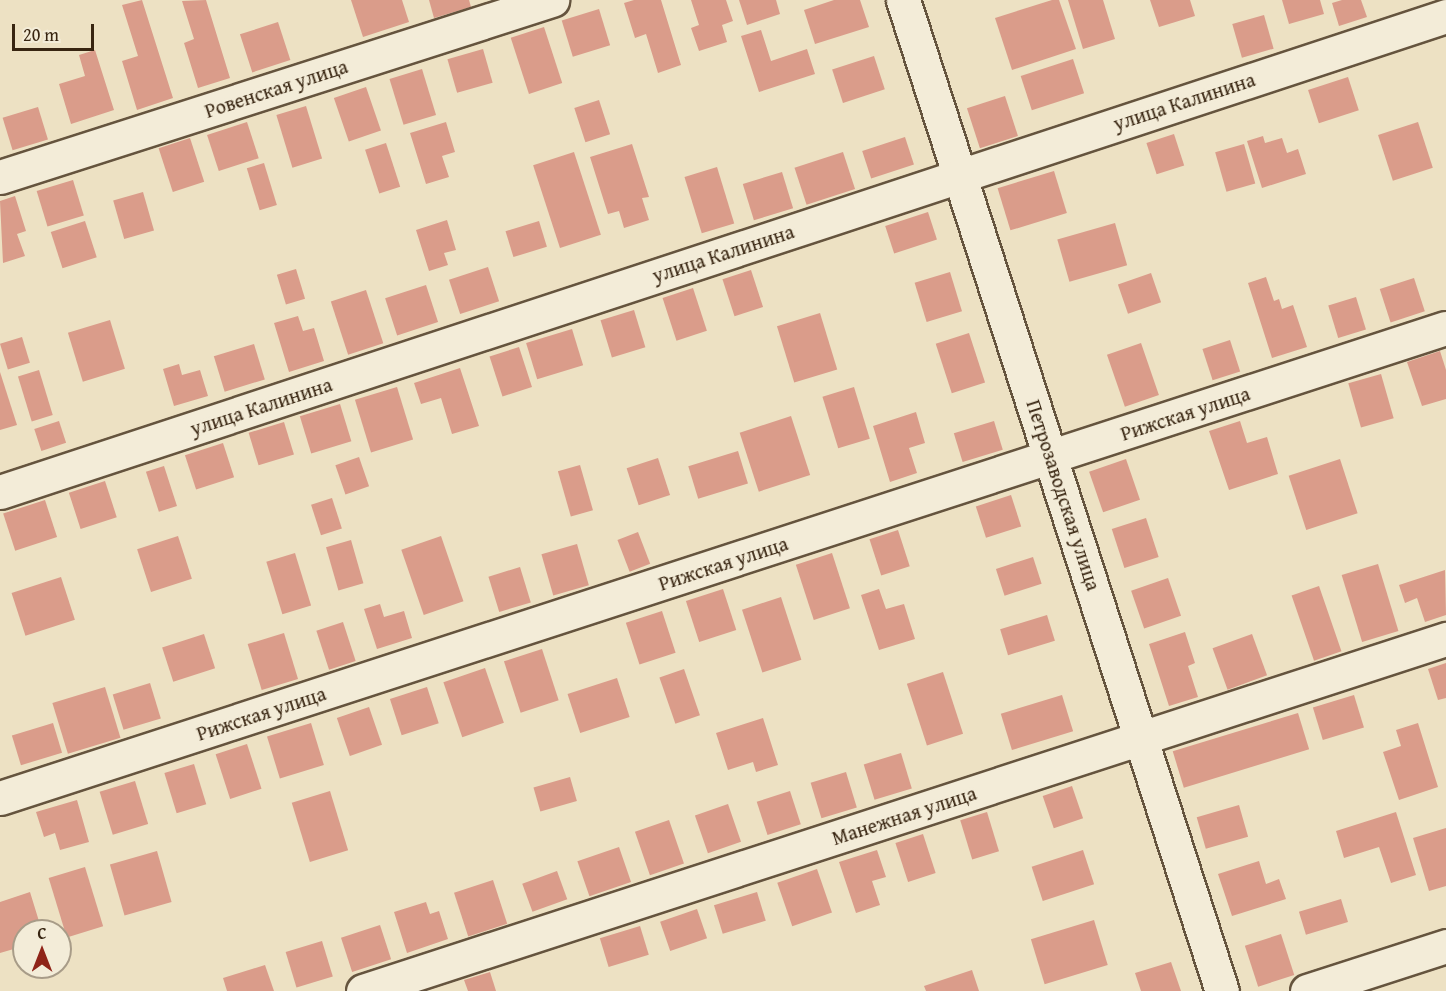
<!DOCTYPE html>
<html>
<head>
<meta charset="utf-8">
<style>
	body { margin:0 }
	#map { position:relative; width:1446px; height:991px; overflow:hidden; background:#ede1c3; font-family:"Gentium Book Plus",serif }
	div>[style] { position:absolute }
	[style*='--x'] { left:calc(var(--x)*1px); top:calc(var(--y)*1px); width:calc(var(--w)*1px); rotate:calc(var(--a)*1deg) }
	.building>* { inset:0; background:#da9c8a; transform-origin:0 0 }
	.roads { filter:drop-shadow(2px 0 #65543e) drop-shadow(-2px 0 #65543e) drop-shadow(0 2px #65543e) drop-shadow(0 -2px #65543e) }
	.minor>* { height:33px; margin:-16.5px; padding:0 16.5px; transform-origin:16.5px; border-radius:16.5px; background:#f3ecd8 }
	span { translate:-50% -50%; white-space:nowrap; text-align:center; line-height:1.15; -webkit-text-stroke:4.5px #f3ecd8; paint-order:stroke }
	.street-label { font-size:20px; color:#382511 }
	.north { position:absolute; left:12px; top:919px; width:60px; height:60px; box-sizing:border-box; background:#f3ecd8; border:2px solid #a89c88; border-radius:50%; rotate:0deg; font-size:16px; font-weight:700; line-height:24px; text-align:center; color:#382511 }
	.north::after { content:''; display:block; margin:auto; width:21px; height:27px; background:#8f2418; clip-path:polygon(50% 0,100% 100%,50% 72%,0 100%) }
	.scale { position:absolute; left:12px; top:24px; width:82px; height:27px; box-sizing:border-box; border:3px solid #382511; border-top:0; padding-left:8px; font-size:18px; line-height:21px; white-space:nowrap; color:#382511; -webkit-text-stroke:4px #f3ecd8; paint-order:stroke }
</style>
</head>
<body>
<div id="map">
	<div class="building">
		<i style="clip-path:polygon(142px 0,173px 98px,137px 110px,122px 61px,138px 56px,122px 5px)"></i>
		<i style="clip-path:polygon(206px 0,230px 78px,198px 88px,184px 43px,194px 39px,182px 1px)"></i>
		<i style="clip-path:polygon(351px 0,402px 0,409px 22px,363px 37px)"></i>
		<i style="clip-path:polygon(429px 0,469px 0,471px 7px,434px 18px)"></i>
		<i style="clip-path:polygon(634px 0,661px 0,681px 65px,658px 73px,646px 34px,635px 38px,624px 3px)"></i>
		<i style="clip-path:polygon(691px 0,726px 0,733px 21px,722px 25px,727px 42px,699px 51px,691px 28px,699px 25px)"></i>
		<i style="clip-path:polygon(739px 0,776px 0,780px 14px,747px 25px)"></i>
		<i style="clip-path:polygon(834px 0,860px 0,869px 27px,815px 44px,804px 10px)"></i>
		<i style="clip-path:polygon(1052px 0,1059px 0,1076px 49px,1012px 70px,995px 18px)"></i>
		<i style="clip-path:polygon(1068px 0,1103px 0,1115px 39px,1083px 49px)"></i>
		<i style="clip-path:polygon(1150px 0,1190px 0,1195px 16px,1159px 27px)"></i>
		<i style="clip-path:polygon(1282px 0,1320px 0,1324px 14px,1289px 24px)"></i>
		<i style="clip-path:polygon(1342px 0,1361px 0,1367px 17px,1339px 26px,1332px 3px)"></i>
		<i style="left:599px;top:9px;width:38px;height:39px;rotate:73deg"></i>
		<i style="left:1264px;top:15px;width:35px;height:33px;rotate:74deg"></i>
		<i style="left:278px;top:22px;width:40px;height:40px;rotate:72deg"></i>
		<i style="left:544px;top:27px;width:59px;height:35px;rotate:72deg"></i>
		<i style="clip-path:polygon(761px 30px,771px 61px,807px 49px,815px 74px,759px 92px,741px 36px)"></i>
		<i style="left:483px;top:49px;width:35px;height:37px;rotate:74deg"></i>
		<i style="clip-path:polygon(95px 50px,114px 110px,71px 124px,59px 84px,85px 76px,79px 55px)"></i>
		<i style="left:874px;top:56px;width:35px;height:44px;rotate:72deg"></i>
		<i style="left:1073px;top:59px;width:36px;height:55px;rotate:72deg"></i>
		<i style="left:422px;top:69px;width:48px;height:34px;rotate:73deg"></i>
		<i style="left:1348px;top:77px;width:35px;height:42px;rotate:72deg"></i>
		<i style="left:366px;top:87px;width:46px;height:34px;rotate:71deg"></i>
		<i style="left:1005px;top:96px;width:42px;height:40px;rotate:72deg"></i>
		<i style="left:599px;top:100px;width:36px;height:26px;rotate:72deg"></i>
		<i style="left:306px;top:106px;width:55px;height:31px;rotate:73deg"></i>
		<i style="left:38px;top:107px;width:34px;height:37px;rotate:73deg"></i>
		<i style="left:247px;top:122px;width:38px;height:42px;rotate:72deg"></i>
		<i style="clip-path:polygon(446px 122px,455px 152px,442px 156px,449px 177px,426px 184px,410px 133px)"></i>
		<i style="left:1418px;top:122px;width:48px;height:42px;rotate:72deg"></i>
		<i style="left:1174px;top:134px;width:33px;height:29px;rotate:72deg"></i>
		<i style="clip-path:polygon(1263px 136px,1265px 143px,1282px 138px,1287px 153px,1298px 149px,1306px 174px,1262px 188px,1247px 141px)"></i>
		<i style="left:905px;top:137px;width:29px;height:45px;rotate:72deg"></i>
		<i style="left:190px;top:138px;width:46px;height:33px;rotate:72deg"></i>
		<i style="left:386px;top:143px;width:46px;height:22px;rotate:72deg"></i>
		<i style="clip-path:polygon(632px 144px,649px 197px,642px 198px,649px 220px,624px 228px,619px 211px,608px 214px,590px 157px)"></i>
		<i style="left:1244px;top:144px;width:41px;height:30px;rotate:74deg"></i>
		<i style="left:574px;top:152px;width:87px;height:43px;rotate:72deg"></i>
		<i style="left:843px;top:152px;width:39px;height:51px;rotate:72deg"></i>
		<i style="left:264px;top:163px;width:44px;height:18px;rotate:73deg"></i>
		<i style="left:717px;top:167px;width:59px;height:34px;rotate:73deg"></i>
		<i style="left:1054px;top:171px;width:44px;height:59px;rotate:73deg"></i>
		<i style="left:782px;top:172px;width:38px;height:41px;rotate:73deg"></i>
		<i style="left:73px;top:180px;width:37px;height:38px;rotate:73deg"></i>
		<i style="left:143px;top:192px;width:40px;height:31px;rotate:74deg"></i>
		<i style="clip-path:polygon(15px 196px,26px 231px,17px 234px,25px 256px,3px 263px,0 201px)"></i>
		<i style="left:928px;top:212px;width:29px;height:45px;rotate:72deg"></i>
		<i style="clip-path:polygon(447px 220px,456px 250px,444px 253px,448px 265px,429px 271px,416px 230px)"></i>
		<i style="left:85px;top:221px;width:38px;height:36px;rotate:72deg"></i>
		<i style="left:539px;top:221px;width:27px;height:35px;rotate:73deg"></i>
		<i style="left:1115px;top:223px;width:44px;height:60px;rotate:74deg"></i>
		<i style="left:488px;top:267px;width:36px;height:41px;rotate:72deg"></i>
		<i style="left:296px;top:269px;width:31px;height:20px;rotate:73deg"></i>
		<i style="left:751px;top:270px;width:39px;height:30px;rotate:72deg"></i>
		<i style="left:950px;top:272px;width:41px;height:37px;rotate:73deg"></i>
		<i style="left:1151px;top:273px;width:31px;height:35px;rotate:71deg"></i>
		<i style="clip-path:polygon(1266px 277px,1274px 301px,1279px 299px,1282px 309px,1293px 305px,1307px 347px,1272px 358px,1248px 283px)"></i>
		<i style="left:1414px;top:278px;width:35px;height:36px;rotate:72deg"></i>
		<i style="left:426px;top:285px;width:39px;height:43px;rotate:72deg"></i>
		<i style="left:693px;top:288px;width:45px;height:32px;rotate:72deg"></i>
		<i style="left:366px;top:290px;width:56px;height:37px;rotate:72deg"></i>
		<i style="left:1356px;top:297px;width:34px;height:29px;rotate:73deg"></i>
		<i style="left:634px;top:310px;width:39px;height:35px;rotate:73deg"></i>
		<i style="left:820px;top:313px;width:59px;height:45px;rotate:73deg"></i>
		<i style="clip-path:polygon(298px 316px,303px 331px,314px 328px,324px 361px,289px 372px,274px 323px)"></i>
		<i style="left:110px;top:320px;width:51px;height:44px;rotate:73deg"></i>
		<i style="left:572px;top:329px;width:38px;height:48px;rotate:73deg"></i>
		<i style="left:969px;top:333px;width:52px;height:35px;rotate:72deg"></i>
		<i style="left:22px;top:337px;width:27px;height:23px;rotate:73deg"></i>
		<i style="left:1230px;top:340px;width:33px;height:29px;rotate:72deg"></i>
		<i style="left:1141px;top:343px;width:55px;height:36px;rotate:71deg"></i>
		<i style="left:254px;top:344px;width:37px;height:42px;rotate:73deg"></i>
		<i style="left:519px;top:347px;width:42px;height:31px;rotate:72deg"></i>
		<i style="clip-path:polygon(1440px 351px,1446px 370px,1446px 399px,1422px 406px,1407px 362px)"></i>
		<i style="clip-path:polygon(179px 364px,182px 375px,200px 370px,208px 396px,174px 406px,163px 369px)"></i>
		<i style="clip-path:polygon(460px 368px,479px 426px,452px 434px,441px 398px,421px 404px,414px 383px)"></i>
		<i style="left:39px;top:370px;width:47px;height:22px;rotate:73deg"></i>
		<i style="clip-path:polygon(0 372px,17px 425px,0 430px)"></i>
		<i style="left:1381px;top:374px;width:46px;height:34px;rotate:74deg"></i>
		<i style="left:397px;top:387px;width:55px;height:44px;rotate:73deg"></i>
		<i style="left:854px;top:387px;width:54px;height:33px;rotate:73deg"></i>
		<i style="left:340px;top:404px;width:39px;height:42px;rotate:73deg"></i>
		<i style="clip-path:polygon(916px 412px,925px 443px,909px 448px,917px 473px,890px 482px,873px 426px)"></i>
		<i style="left:791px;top:416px;width:62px;height:54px;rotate:72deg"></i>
		<i style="left:59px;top:421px;width:23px;height:26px;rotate:72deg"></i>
		<i style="left:994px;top:421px;width:30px;height:42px;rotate:73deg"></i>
		<i style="clip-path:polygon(1240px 421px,1247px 443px,1267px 437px,1278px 474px,1229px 490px,1209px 431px)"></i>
		<i style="left:284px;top:422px;width:34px;height:37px;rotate:73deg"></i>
		<i style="left:223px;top:443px;width:36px;height:40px;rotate:72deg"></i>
		<i style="left:738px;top:451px;width:34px;height:52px;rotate:73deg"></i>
		<i style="left:359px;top:457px;width:31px;height:25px;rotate:71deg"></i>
		<i style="left:658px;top:458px;width:39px;height:33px;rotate:72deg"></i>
		<i style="left:1126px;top:459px;width:43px;height:39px;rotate:71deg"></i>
		<i style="left:1340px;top:459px;width:57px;height:54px;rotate:72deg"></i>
		<i style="left:580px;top:465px;width:47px;height:23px;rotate:74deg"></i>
		<i style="left:164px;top:466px;width:42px;height:19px;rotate:72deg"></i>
		<i style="left:105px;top:481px;width:38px;height:38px;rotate:72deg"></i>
		<i style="left:1011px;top:495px;width:33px;height:37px;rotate:72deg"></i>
		<i style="left:332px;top:498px;width:32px;height:22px;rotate:72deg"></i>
		<i style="left:45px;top:500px;width:39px;height:44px;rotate:72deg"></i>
		<i style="left:1146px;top:518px;width:41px;height:36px;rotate:72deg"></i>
		<i style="left:898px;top:530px;width:38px;height:30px;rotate:72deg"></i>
		<i style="left:638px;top:532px;width:34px;height:22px;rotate:69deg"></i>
		<i style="left:178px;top:536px;width:45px;height:43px;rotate:72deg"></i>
		<i style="left:441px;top:536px;width:69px;height:42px;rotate:71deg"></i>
		<i style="left:351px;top:540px;width:45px;height:26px;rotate:74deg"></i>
		<i style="left:577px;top:544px;width:43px;height:37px;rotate:74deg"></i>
		<i style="left:295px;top:553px;width:55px;height:30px;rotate:73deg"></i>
		<i style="left:832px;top:553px;width:58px;height:38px;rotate:72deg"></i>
		<i style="left:1033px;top:557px;width:28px;height:39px;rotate:72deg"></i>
		<i style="left:1378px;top:564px;width:70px;height:38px;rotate:73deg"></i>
		<i style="left:520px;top:567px;width:37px;height:33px;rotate:73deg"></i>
		<i style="clip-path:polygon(1445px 570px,1446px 615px,1425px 622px,1417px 598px,1405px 603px,1399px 585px)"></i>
		<i style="left:61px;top:577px;width:45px;height:52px;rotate:72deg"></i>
		<i style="left:1168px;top:578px;width:40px;height:39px;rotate:71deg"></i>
		<i style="left:1319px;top:586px;width:69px;height:29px;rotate:71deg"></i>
		<i style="left:723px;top:589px;width:43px;height:39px;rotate:72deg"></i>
		<i style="clip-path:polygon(879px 589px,886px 609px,904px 604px,915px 639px,879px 650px,861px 595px)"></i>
		<i style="left:781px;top:597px;width:66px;height:41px;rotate:72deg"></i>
		<i style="clip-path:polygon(380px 604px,384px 617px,404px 611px,412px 638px,377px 649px,364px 609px)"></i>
		<i style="left:662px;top:611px;width:44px;height:38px;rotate:72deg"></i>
		<i style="left:1047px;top:615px;width:27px;height:49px;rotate:73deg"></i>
		<i style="left:343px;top:622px;width:41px;height:28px;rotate:72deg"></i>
		<i style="clip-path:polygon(1185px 632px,1195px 663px,1188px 666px,1198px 697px,1169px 706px,1149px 644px)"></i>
		<i style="left:284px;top:633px;width:48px;height:38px;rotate:73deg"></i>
		<i style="left:204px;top:634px;width:36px;height:44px;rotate:72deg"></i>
		<i style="left:1252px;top:634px;width:44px;height:42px;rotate:70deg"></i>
		<i style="left:542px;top:649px;width:54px;height:40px;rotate:72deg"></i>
		<i style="clip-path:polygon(1446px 663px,1446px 698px,1438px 700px,1428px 669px)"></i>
		<i style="left:485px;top:668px;width:58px;height:44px;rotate:71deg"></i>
		<i style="left:684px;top:669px;width:49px;height:26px;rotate:71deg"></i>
		<i style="left:943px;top:672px;width:65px;height:38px;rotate:72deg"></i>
		<i style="left:617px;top:678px;width:41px;height:52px;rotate:72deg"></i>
		<i style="left:150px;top:683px;width:37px;height:39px;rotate:73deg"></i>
		<i style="left:105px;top:687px;width:53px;height:55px;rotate:73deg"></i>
		<i style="left:427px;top:687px;width:38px;height:39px;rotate:72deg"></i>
		<i style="left:1062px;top:695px;width:38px;height:64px;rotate:73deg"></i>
		<i style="left:1354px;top:695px;width:34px;height:43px;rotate:73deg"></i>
		<i style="left:369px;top:707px;width:40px;height:34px;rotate:71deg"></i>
		<i style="left:1298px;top:713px;width:38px;height:131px;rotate:73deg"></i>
		<i style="clip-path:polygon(763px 718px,778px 765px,756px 772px,753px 762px,728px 770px,716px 733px)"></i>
		<i style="left:53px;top:723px;width:31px;height:43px;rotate:73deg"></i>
		<i style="left:311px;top:723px;width:44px;height:46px;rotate:73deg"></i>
		<i style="clip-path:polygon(1418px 723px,1438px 787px,1399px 800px,1383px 752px,1401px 746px,1396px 730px)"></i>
		<i style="left:247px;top:744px;width:47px;height:33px;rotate:72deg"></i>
		<i style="left:901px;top:753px;width:37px;height:39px;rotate:73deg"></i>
		<i style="left:194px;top:764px;width:42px;height:31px;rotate:73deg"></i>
		<i style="left:846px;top:772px;width:37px;height:37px;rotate:73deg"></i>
		<i style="left:570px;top:777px;width:25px;height:38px;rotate:74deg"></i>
		<i style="left:135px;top:781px;width:45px;height:37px;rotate:73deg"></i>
		<i style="left:1072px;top:786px;width:34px;height:31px;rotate:71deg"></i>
		<i style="left:330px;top:791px;width:62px;height:40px;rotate:73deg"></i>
		<i style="left:790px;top:791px;width:35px;height:35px;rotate:72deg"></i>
		<i style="clip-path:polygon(77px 800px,89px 842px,60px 850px,55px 833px,44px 837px,36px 812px)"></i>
		<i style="left:728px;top:804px;width:40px;height:35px;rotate:71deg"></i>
		<i style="left:1239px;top:805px;width:33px;height:44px;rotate:74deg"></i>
		<i style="left:987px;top:812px;width:41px;height:28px;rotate:73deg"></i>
		<i style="clip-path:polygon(1396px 812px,1416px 875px,1391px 883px,1379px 847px,1344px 858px,1336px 831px)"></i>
		<i style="left:669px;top:820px;width:46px;height:36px;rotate:71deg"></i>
		<i style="clip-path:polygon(1446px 828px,1446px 886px,1429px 891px,1413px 838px)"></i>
		<i style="left:923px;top:834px;width:41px;height:29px;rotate:72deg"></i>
		<i style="left:619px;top:847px;width:37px;height:44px;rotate:71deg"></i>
		<i style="clip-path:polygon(877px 850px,886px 877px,872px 881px,880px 905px,856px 913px,839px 862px)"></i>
		<i style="left:1083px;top:850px;width:36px;height:54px;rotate:72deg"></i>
		<i style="left:157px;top:851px;width:53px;height:49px;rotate:74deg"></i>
		<i style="clip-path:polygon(1259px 861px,1266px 884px,1279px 879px,1286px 899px,1232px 916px,1218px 874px)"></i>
		<i style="left:85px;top:867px;width:62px;height:38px;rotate:73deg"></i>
		<i style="left:817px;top:869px;width:46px;height:42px;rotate:71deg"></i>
		<i style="left:557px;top:871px;width:30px;height:37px;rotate:70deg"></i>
		<i style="left:493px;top:880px;width:46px;height:41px;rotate:72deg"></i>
		<i style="clip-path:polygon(30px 892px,42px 931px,24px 931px,24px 946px,0 953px,0 902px)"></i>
		<i style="left:757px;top:892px;width:30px;height:45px;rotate:73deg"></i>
		<i style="left:1341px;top:899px;width:24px;height:44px;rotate:73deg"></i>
		<i style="clip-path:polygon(426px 902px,430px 914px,439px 911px,448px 939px,407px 953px,394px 912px)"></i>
		<i style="left:697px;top:909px;width:31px;height:39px;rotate:71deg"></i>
		<i style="left:1094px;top:920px;width:47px;height:66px;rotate:73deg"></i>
		<i style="left:380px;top:925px;width:36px;height:41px;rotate:72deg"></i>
		<i style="left:640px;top:926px;width:30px;height:42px;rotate:73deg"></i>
		<i style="left:1281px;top:934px;width:43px;height:38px;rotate:72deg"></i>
		<i style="left:322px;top:941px;width:37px;height:38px;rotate:73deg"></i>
		<i style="clip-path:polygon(1171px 962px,1181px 991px,1141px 991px,1135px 973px)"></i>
		<i style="clip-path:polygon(265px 965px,274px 991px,227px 991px,223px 978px)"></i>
		<i style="clip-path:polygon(972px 970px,979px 991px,926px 991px,924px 986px)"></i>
		<i style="clip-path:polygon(490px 972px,496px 991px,468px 991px,464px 980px)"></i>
	</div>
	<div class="roads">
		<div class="minor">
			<i style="--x:903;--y:0;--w:1041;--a:72.16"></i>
			<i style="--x:0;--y:177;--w:580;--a:-17.78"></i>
			<i style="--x:0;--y:492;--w:1522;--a:-18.22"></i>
			<i style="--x:0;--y:798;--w:1520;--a:-18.01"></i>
			<i style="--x:363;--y:991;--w:1139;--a:-18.01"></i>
			<i style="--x:1307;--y:991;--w:146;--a:-17.9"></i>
		</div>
	</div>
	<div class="street-label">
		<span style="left:276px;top:88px;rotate:-18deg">Ровенская улица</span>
		<span style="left:1184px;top:101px;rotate:-18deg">улица Калинина</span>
		<span style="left:723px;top:253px;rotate:-18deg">улица Калинина</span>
		<span style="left:261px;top:406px;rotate:-18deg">улица Калинина</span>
		<span style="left:1185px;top:413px;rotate:-18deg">Рижская улица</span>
		<span style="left:1064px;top:495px;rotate:72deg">Петрозаводская улица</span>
		<span style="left:723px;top:563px;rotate:-18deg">Рижская улица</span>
		<span style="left:261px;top:713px;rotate:-18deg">Рижская улица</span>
		<span style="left:904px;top:815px;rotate:-18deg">Манежная улица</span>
	</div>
	<div class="north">С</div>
	<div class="scale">20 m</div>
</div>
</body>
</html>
